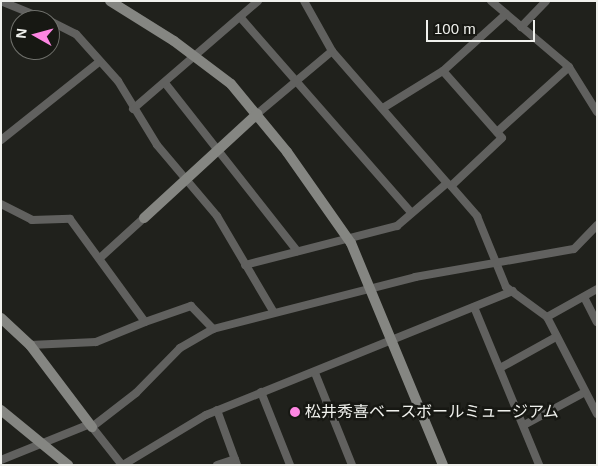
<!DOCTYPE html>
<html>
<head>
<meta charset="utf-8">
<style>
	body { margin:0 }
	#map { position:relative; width:598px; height:466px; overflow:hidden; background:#20211c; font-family:Helvetica,"Noto Sans JP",sans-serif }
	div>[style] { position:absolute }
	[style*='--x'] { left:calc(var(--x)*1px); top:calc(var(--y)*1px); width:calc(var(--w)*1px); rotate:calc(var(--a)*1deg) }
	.street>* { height:8px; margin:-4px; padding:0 4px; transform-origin:4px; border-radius:4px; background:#61615f }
	.secondary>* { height:10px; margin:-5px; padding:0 5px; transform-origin:5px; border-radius:5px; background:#858682 }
	.dots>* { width:14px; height:14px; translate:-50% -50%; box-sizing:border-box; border:2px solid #171813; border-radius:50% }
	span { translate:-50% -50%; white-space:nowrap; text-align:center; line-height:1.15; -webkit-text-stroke:5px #171813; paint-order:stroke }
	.poi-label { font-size:16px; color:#f0f1ed }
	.left { translate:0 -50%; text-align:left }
	.frame { position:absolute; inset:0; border:2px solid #f0f1ed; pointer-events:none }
	.north { position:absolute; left:10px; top:10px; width:50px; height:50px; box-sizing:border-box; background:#171813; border:1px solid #6e6f6a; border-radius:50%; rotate:277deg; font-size:14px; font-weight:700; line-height:20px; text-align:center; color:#f0f1ed }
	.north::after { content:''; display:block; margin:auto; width:18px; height:22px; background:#fd86e2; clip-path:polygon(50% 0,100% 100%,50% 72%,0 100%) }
	.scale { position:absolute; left:426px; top:20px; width:109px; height:22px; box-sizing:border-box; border:2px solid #f0f1ed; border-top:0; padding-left:6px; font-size:15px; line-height:18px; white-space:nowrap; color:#f0f1ed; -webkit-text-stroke:4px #171813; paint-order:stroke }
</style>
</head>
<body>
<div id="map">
	<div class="street">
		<i style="--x:491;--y:1;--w:102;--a:40.2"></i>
		<i style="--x:569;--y:67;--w:53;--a:58.1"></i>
		<i style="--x:3;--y:2;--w:48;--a:22.2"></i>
		<i style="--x:240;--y:17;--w:259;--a:48.8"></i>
		<i style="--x:50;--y:21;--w:29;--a:27"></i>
		<i style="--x:76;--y:34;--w:63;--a:48.2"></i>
		<i style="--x:118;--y:81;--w:75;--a:58.6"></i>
		<i style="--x:157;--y:145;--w:93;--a:49.8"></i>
		<i style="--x:217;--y:216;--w:110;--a:59.5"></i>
		<i style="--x:521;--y:27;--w:36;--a:-46"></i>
		<i style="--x:443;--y:71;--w:89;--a:48.6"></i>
		<i style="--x:502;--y:138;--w:70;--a:136.7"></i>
		<i style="--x:451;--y:186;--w:40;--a:49"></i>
		<i style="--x:477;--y:216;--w:77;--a:67.8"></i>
		<i style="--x:506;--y:287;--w:51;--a:36.2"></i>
		<i style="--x:547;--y:317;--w:109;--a:62.7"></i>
		<i style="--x:165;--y:83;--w:214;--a:51.8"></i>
		<i style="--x:383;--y:108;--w:70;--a:-31.7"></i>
		<i style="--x:443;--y:71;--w:85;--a:-42.1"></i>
		<i style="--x:133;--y:109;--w:165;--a:-40.8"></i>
		<i style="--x:257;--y:114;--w:98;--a:-40"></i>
		<i style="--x:497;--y:132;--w:97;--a:-42.1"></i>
		<i style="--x:1;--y:140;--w:125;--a:-38.5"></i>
		<i style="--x:1;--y:204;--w:35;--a:27"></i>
		<i style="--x:32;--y:220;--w:38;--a:-2"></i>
		<i style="--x:70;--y:219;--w:127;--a:53.9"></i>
		<i style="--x:145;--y:322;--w:49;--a:-19.2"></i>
		<i style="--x:191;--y:306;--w:32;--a:46"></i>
		<i style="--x:100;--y:258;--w:59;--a:-42.3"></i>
		<i style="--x:245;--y:265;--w:157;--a:-14.4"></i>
		<i style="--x:397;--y:226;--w:66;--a:-40.7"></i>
		<i style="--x:447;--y:183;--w:175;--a:-131.1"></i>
		<i style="--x:332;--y:51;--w:57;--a:-119.2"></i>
		<i style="--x:584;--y:297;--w:28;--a:63"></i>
		<i style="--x:474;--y:307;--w:171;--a:67.6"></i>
		<i style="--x:547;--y:317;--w:57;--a:-29.2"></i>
		<i style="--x:30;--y:345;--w:66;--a:-2.6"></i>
		<i style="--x:96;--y:342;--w:53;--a:-22.2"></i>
		<i style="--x:500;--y:368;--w:64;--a:-29"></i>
		<i style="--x:315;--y:373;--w:99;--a:68.1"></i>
		<i style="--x:261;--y:392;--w:79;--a:68.3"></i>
		<i style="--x:217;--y:410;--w:59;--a:70"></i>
		<i style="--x:524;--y:425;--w:69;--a:-28.4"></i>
		<i style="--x:1;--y:460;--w:96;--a:-22"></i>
		<i style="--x:122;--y:465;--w:48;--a:-128.3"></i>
		<i style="--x:92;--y:427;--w:56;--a:-37.7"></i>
		<i style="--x:136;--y:393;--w:63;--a:-45.6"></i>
		<i style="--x:180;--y:348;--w:38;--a:-30"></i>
		<i style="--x:213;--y:329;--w:209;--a:-14.4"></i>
		<i style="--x:415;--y:277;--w:161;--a:-10"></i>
		<i style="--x:574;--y:249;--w:33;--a:-46"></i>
		<i style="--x:123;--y:465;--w:97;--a:-31.1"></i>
		<i style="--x:206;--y:415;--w:331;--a:-22"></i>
		<i style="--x:217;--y:465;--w:19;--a:-18"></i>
	</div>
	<div class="secondary">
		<i style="--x:110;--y:1;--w:75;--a:32"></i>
		<i style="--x:174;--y:41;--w:71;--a:37"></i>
		<i style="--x:231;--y:84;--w:88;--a:50.5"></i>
		<i style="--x:287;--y:152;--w:111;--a:54.9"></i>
		<i style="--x:351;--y:243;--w:240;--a:67.5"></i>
		<i style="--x:144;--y:218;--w:154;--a:-42.6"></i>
		<i style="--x:1;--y:318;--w:40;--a:43"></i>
		<i style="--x:30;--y:345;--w:103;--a:52.9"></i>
		<i style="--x:1;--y:410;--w:87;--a:39.4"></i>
	</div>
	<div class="dots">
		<i style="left:295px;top:412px;background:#fd86e2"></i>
	</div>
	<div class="poi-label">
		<span class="left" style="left:305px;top:412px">松井秀喜ベースボールミュージアム</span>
	</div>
	<div class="frame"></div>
	<div class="north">N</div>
	<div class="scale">100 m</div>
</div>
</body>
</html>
